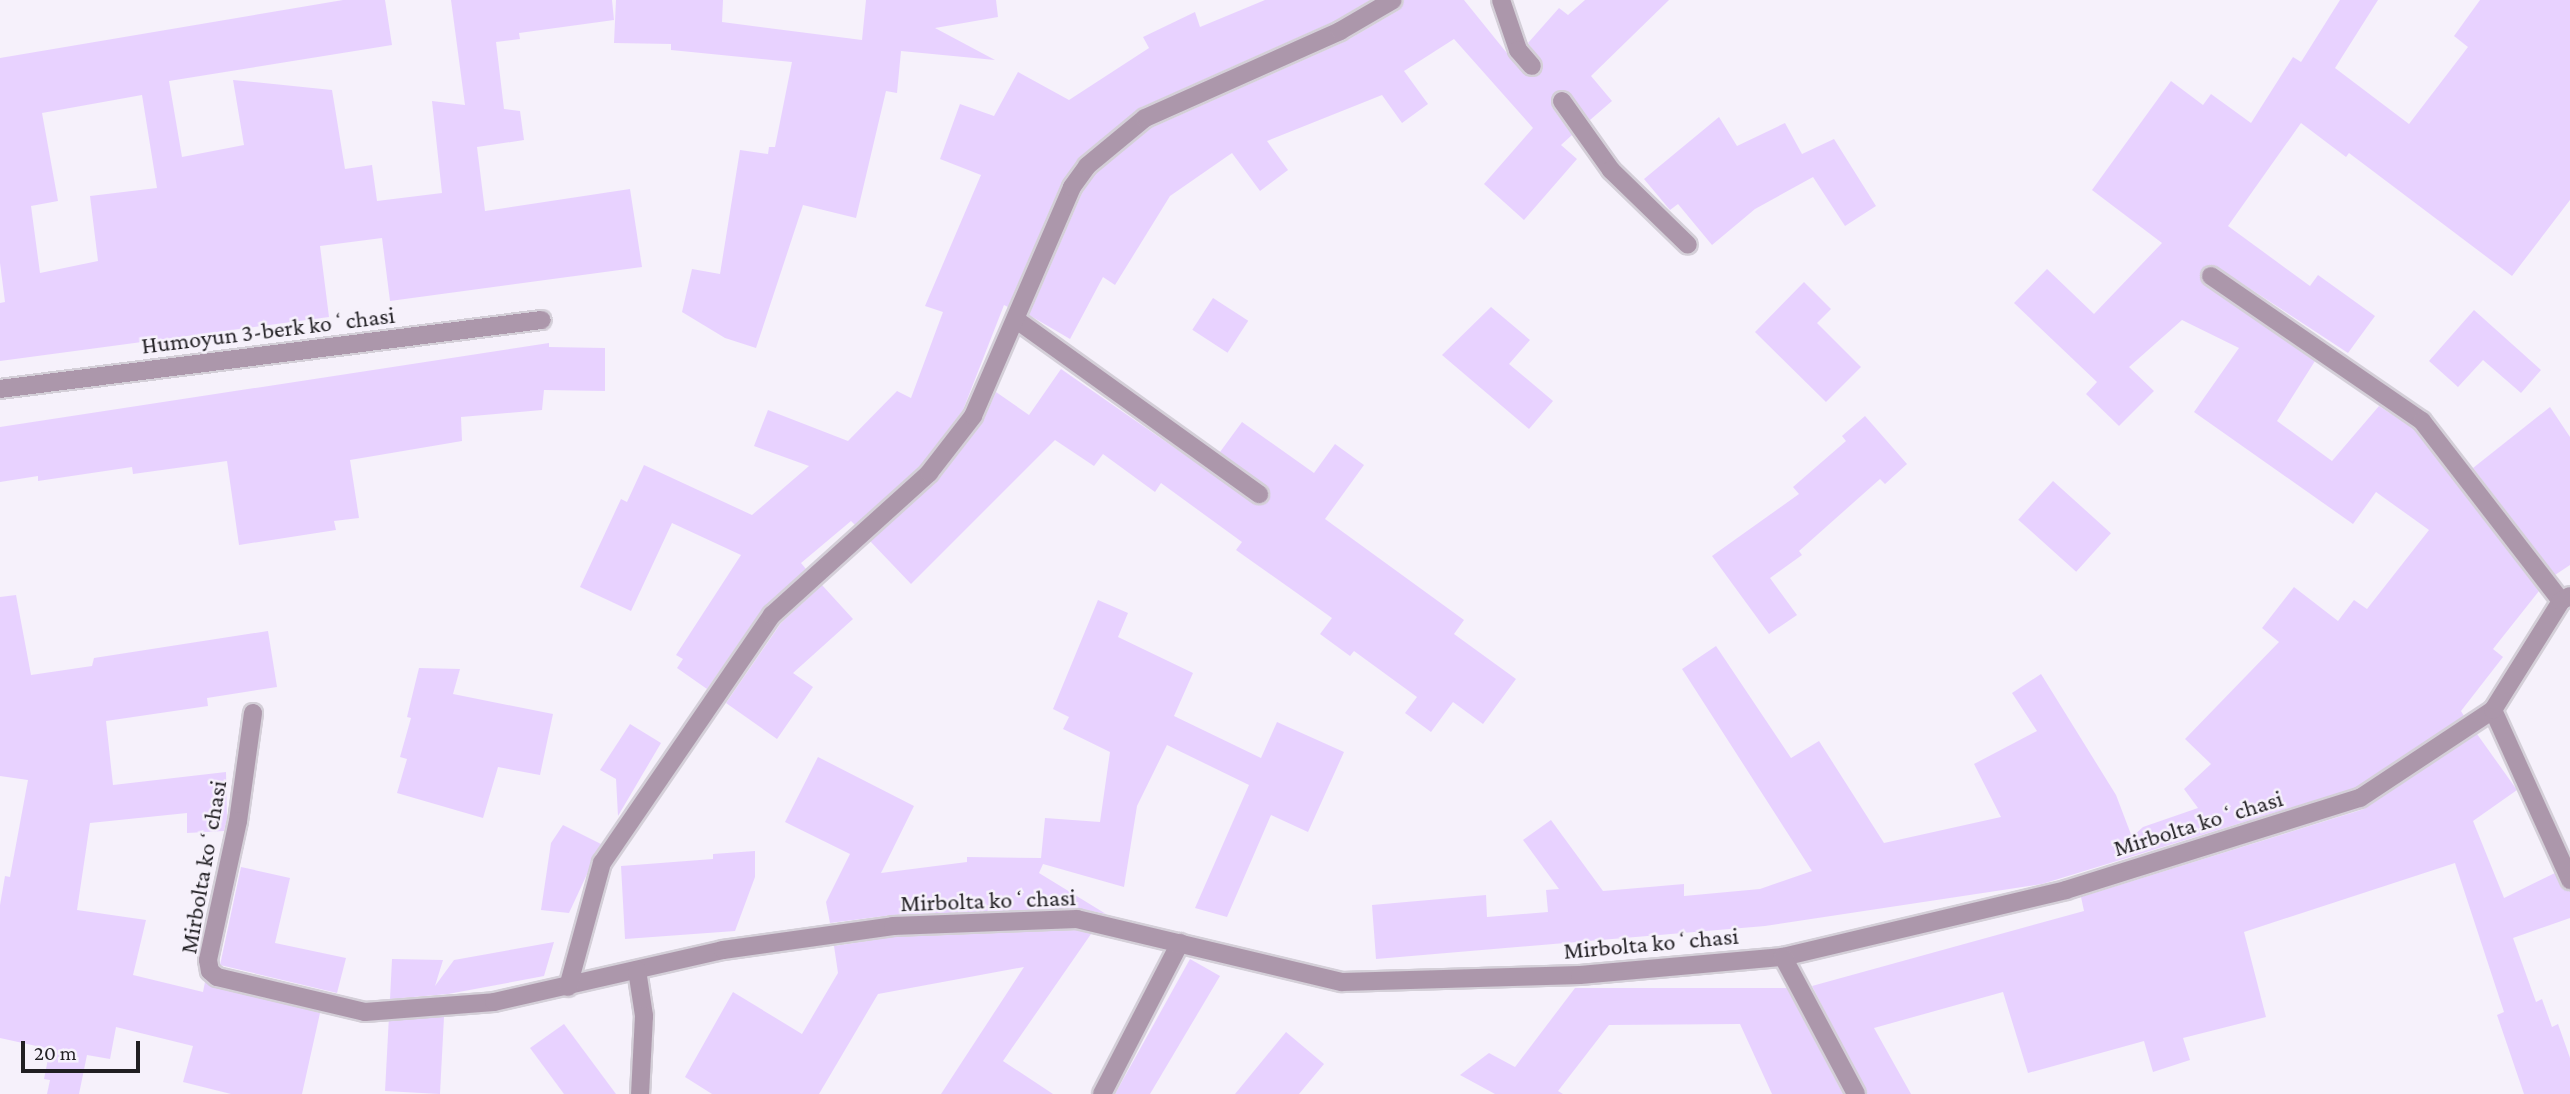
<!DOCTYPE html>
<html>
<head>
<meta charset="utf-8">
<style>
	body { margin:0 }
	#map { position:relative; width:2570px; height:1094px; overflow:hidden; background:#f6f1fb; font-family:"Crimson Pro",serif }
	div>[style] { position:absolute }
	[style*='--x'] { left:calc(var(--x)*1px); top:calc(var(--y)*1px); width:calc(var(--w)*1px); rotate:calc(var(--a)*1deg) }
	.building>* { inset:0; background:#e8d2ff; transform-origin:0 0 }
	.roads { filter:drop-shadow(2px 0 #d4cfd8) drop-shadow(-2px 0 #d4cfd8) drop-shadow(0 2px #d4cfd8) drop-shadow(0 -2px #d4cfd8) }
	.lane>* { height:18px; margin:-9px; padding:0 9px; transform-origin:9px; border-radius:9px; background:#ac97ab }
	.street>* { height:18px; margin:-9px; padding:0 9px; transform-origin:9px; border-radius:9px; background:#ac97ab }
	span { translate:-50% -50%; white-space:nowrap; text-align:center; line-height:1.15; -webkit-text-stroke:5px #f6f1fb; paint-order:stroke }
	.street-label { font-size:24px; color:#211f23 }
	.scale { position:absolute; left:21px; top:1041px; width:119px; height:32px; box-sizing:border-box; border:4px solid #211f23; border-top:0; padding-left:9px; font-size:21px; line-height:24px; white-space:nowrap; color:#211f23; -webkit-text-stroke:5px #f6f1fb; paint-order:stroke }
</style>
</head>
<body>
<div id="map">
	<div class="building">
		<i style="clip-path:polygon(evenodd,343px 0,385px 0,392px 45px,169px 81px,182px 157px,244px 145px,233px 80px,332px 90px,345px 169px,372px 165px,377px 201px,442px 193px,432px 101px,465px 105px,451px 0,612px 0,614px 20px,519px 33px,520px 39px,496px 42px,504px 109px,520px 111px,524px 140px,477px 147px,485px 211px,630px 189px,642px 267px,390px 301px,382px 238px,320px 246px,329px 317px,0 361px,0 303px,5px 302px,0 263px,0 58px,343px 0,142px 95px,157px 188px,90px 196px,98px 261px,40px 273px,31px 206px,58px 201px,42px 113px,142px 95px)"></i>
		<i style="clip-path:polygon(616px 0,723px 0,722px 22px,862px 40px,866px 0,996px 0,998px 17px,935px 28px,995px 60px,901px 51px,897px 93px,886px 91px,856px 218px,803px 205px,756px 348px,725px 338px,682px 312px,692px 269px,720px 274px,740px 150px,768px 154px,769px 147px,775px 147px,792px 62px,671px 50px,671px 44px,614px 43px)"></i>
		<i style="clip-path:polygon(1265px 0,1370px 0,1335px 21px,1140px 108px,1080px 157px,1062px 182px,1008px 307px,1004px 305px,963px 410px,921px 465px,855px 525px,851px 521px,801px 563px,806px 569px,763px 608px,707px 689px,677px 668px,683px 659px,676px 655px,741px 555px,672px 523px,631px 611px,580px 587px,621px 499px,627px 502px,644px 465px,752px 515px,809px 466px,754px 446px,768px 410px,848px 441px,897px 391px,911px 398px,943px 312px,925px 306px,981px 175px,940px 159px,960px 104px,994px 116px,1018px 72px,1069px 100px,1149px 48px,1143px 37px,1195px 12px,1200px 27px)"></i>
		<i style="clip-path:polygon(1404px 0,1464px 0,1523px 73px,1534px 77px,1543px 64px,1528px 43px,1559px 8px,1568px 15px,1585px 0,1669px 0,1591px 76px,1612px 101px,1590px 120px,1567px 91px,1552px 96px,1552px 107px,1572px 135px,1561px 145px,1577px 159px,1524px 220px,1484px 184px,1533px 128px,1454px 39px,1404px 71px,1428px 104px,1402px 123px,1382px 95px,1267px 141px,1288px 170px,1260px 191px,1232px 153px,1170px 196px,1115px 285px,1103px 277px,1070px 339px,1029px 315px,1082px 193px,1095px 174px,1151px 128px,1346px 41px,1399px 10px)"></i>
		<i style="clip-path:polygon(2340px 0,2378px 0,2335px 68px,2409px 124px,2468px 47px,2454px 36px,2480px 0,2570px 0,2570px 200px,2512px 276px,2349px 153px,2346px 157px,2301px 123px,2228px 226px,2310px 286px,2318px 275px,2375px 316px,2348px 353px,2217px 267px,2207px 266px,2200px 274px,2205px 285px,2315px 361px,2277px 421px,2332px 461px,2379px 406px,2414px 429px,2539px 591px,2493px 649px,2503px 657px,2461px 711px,2464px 716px,2355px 788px,2042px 884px,1765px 926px,1376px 959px,1372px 905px,1486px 895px,1487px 917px,1548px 912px,1546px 890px,1559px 889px,1523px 840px,1551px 820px,1603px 891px,1684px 884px,1684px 896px,1760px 889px,1812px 871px,1682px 669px,1716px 646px,1791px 758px,1819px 741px,1884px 843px,2001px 817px,1974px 764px,2037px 731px,2012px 693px,2041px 674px,2116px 795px,2132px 837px,2143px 827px,2198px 808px,2184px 789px,2211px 764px,2185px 739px,2279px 642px,2262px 628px,2294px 587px,2338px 621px,2354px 600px,2367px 609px,2429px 530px,2376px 492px,2353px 524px,2194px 412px,2239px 348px,2182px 320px,2129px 367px,2154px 391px,2119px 426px,2086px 394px,2097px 382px,2014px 303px,2047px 269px,2094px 314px,2162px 243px,2092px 190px,2171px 81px,2203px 105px,2211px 94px,2251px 123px,2293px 57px,2301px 62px)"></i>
		<i style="clip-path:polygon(1719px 117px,1737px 146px,1785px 123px,1802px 154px,1834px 139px,1876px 206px,1845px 226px,1813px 177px,1755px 209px,1712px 245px,1678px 204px,1670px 210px,1644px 179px)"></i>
		<i style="clip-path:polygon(1804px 282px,1831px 309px,1817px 323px,1861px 367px,1826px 402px,1755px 332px)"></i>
		<i style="left:1213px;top:298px;width:42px;height:38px;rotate:33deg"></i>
		<i style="clip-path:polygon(1491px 307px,1530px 340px,1509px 364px,1553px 401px,1529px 429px,1442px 355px)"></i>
		<i style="clip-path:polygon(2474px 310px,2541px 370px,2521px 393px,2483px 360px,2458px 387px,2429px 361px)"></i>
		<i style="clip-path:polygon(549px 343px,549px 347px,605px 348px,605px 391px,544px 390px,542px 410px,461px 417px,462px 441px,350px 460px,359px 518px,334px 521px,336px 530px,239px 545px,227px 461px,133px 474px,132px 467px,38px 481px,38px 476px,0 482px,0 427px)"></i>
		<i style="clip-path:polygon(1061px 369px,1257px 505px,1268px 501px,1269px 489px,1220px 452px,1242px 422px,1314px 473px,1335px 444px,1364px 465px,1325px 519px,1464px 620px,1454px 634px,1516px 679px,1483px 724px,1453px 702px,1431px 732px,1405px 713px,1417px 697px,1354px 651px,1350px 656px,1320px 634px,1332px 618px,1236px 550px,1242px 542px,1161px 483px,1155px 492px,1103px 454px,1094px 466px,1055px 440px,911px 584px,870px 541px,938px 480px,982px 423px,996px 392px,1029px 415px)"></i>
		<i style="clip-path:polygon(2550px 407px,2570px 437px,2570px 565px,2555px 575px,2473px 468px)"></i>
		<i style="clip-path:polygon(1865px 416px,1907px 464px,1885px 484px,1880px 479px,1799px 551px,1802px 555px,1770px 578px,1797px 615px,1769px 634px,1712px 556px,1799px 494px,1793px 487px,1846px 441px,1842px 436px)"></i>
		<i style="left:2053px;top:481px;width:78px;height:52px;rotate:42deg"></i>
		<i style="clip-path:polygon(822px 585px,853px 619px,793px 673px,813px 687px,777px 739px,726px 703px,781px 623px)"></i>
		<i style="clip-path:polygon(16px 595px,31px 675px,92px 666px,94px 658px,268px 631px,277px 687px,207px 698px,208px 706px,106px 721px,113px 785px,226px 772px,227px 819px,224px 831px,187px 833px,187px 813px,90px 823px,77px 910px,146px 920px,133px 975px,203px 992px,205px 982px,320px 1013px,302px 1094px,231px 1094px,183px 1082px,193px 1046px,116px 1027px,110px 1059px,87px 1055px,79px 1094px,47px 1094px,50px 1080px,44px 1079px,50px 1049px,0 1038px,0 905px,5px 876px,10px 877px,28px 780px,0 776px,0 597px)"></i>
		<i style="clip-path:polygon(1098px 600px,1128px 613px,1118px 637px,1193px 673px,1174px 716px,1261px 758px,1277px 722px,1344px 752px,1308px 832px,1271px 815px,1227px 917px,1195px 908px,1249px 785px,1167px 745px,1137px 806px,1124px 887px,1043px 864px,1039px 873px,1106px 914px,1077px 908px,892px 915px,830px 923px,826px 902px,850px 854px,785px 822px,818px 757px,914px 806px,881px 873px,967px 862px,967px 857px,1041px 858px,1045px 818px,1100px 822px,1110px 752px,1063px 729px,1069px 717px,1053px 709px)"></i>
		<i style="clip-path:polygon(419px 668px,460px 669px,453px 694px,553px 714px,540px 775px,498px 767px,483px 818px,397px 793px,407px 759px,400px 757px,411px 718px,407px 717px)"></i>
		<i style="clip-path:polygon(630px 724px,661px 743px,618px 816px,616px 779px,600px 770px)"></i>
		<i style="clip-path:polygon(2477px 734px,2517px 790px,2473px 821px,2504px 898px,2555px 873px,2563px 889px,2570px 891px,2570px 918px,2513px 938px,2536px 1002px,2542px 999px,2552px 1027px,2558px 1024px,2570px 1058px,2570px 1094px,2524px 1094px,2497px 1015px,2504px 1012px,2455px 863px,2244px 932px,2266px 1017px,2183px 1038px,2190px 1060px,2153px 1072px,2144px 1041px,2028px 1073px,2003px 992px,1874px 1028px,1911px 1094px,1867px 1094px,1812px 986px,2084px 911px,2081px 897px,2364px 809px)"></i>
		<i style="clip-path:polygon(563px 825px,601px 844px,569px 913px,541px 910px,551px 843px)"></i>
		<i style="clip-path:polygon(755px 851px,755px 877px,735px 931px,625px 939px,621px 866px,713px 859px,713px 854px)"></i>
		<i style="clip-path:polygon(241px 867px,290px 878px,275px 943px,346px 958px,337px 993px,220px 965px)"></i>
		<i style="clip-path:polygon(1076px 930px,1091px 934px,1003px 1061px,1053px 1094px,941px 1094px,1024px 967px,878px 994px,819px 1094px,712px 1094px,685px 1077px,733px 992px,802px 1034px,838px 973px,834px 946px,894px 937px)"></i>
		<i style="clip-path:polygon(554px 942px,544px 976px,448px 994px,390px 999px,392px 959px,443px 960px,435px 986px,454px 960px)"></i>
		<i style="clip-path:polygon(1190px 959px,1220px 976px,1150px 1094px,1115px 1094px)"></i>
		<i style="clip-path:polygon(1575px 988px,1787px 988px,1843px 1094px,1772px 1094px,1740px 1024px,1609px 1025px,1558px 1091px,1563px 1094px,1495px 1094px,1460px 1075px,1489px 1053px,1515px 1067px)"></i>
		<i style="left:444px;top:1017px;width:77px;height:55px;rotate:93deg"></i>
		<i style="clip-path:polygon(564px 1024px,616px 1094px,564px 1094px,530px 1048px)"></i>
		<i style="clip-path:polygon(1286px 1032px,1324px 1064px,1299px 1094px,1235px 1094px)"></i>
	</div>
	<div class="roads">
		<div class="lane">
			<i style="--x:1501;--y:0;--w:53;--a:71.2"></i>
			<i style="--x:1518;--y:50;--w:21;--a:49"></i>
			<i style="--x:1562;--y:101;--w:85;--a:54.6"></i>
			<i style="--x:1611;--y:170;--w:107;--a:44.2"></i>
			<i style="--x:2211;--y:276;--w:256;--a:34.5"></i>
			<i style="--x:2422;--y:421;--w:227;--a:52.3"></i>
			<i style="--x:1102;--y:1094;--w:170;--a:-62.7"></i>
		</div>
		<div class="street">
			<i style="--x:1018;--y:321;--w:297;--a:35.7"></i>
			<i style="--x:0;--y:389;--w:546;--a:-7.26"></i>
			<i style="--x:2493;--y:710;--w:187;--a:65.6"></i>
			<i style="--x:253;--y:713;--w:109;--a:97.9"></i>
			<i style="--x:238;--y:821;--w:142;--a:102.2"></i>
			<i style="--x:208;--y:960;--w:11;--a:80"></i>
			<i style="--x:210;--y:971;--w:9;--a:41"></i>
			<i style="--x:217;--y:977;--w:152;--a:13.3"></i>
			<i style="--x:365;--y:1012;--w:129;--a:-4.4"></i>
			<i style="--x:494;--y:1002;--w:235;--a:-12.8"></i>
			<i style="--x:723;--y:950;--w:172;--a:-8"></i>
			<i style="--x:893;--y:926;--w:184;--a:-2.2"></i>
			<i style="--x:1077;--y:919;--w:272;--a:13.4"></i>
			<i style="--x:1342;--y:982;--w:238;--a:-1.7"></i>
			<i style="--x:1580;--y:975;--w:204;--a:-5.1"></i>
			<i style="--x:1783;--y:957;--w:291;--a:-13.3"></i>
			<i style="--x:2066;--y:890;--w:308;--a:-17.4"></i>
			<i style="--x:2360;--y:798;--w:159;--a:-33.5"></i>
			<i style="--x:2493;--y:710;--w:128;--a:-58"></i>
			<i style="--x:2561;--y:601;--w:10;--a:-29"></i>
			<i style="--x:1783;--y:957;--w:155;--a:61.9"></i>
			<i style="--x:637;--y:970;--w:47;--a:81.3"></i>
			<i style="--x:644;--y:1016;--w:78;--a:92.9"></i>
			<i style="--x:568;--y:987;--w:129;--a:-74.7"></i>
			<i style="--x:602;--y:863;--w:301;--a:-55.6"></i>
			<i style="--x:772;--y:615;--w:212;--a:-42.1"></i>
			<i style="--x:929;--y:473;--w:72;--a:-52.3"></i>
			<i style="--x:973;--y:416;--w:249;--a:-66.6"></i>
			<i style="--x:1072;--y:187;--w:26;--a:-54"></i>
			<i style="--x:1087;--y:166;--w:75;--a:-39.6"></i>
			<i style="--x:1145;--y:118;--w:214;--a:-24"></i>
			<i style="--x:1340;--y:31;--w:61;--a:-30.3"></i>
		</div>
	</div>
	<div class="street-label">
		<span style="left:268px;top:330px;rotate:-7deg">Humoyun 3-berk koʻchasi</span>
		<span style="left:2198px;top:823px;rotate:-17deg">Mirbolta koʻchasi</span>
		<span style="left:203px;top:867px;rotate:-80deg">Mirbolta koʻchasi</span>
		<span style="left:988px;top:900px;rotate:-2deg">Mirbolta koʻchasi</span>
		<span style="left:1651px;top:943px;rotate:-5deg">Mirbolta koʻchasi</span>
	</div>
	<div class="scale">20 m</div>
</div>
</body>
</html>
